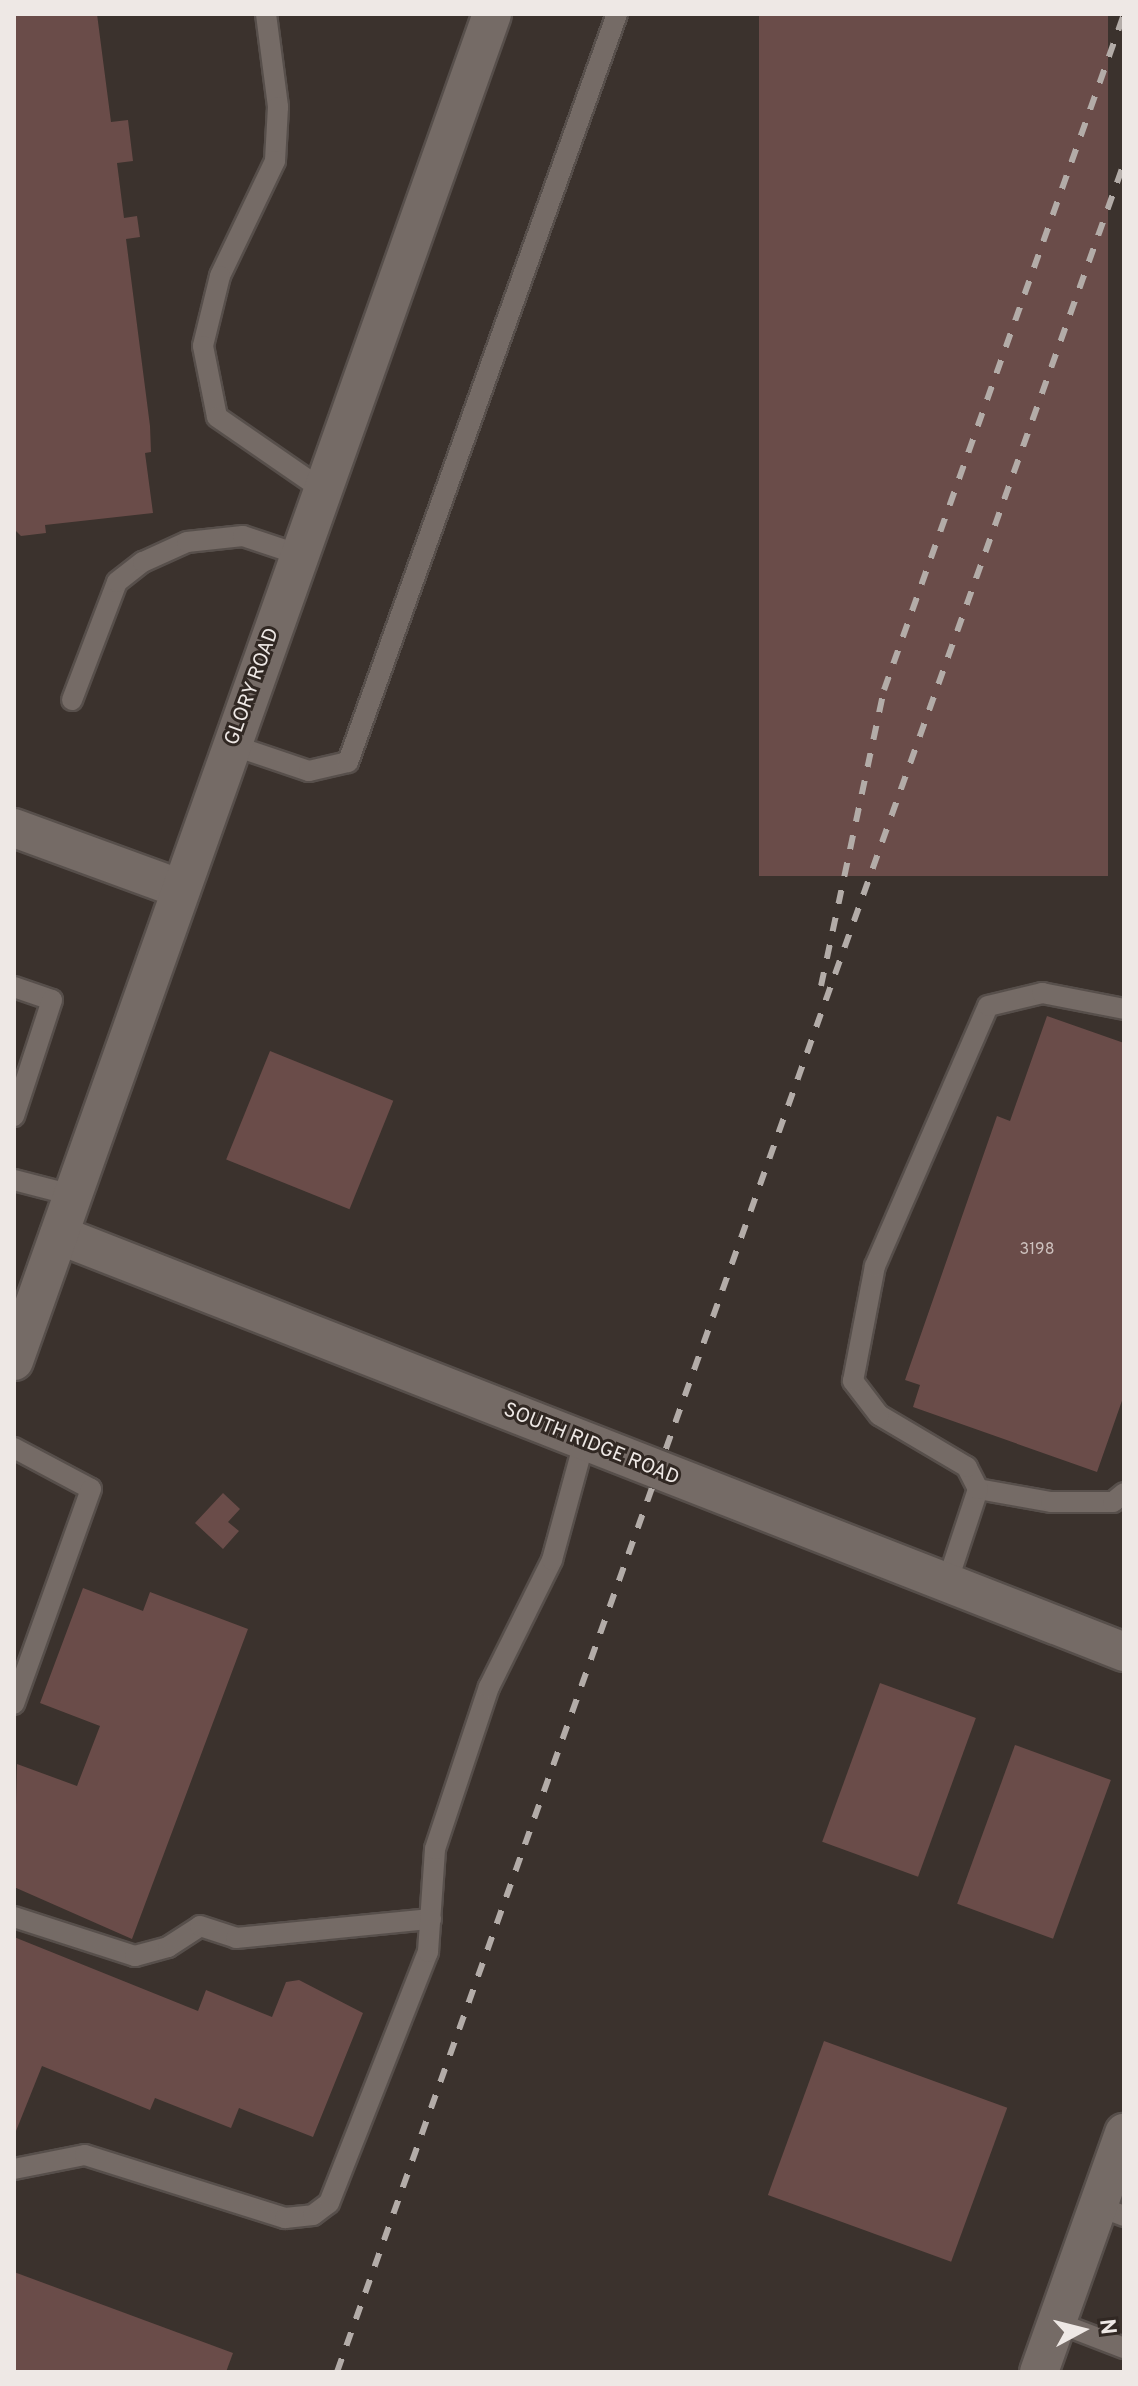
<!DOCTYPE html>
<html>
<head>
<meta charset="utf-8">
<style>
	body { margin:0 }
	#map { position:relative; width:1138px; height:2386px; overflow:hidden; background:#3b322d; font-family:Overpass,sans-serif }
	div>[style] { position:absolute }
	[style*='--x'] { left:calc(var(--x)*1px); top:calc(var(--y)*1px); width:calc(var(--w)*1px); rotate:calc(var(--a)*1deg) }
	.building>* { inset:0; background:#6a4c49; transform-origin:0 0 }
	.roads { filter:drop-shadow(2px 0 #574f4b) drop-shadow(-2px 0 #574f4b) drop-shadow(0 2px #574f4b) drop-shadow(0 -2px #574f4b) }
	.lane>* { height:20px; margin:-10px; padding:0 10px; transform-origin:10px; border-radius:10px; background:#756b66 }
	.street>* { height:38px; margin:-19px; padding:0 19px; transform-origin:19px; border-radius:19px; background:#756b66 }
	.rail>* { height:6px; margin-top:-3px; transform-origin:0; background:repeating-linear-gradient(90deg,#b3aca8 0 14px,transparent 0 28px) }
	span { translate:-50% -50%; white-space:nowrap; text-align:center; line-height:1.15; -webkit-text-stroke:6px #312823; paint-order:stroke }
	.number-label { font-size:16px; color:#cdc1be }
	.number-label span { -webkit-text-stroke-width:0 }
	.street-label { font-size:20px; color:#eee8e5 }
	.frame { position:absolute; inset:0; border:16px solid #eee8e5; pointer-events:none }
	.north { position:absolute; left:1042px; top:2290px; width:80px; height:80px; -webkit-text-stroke:6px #312823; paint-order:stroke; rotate:83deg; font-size:22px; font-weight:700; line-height:32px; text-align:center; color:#eee8e5 }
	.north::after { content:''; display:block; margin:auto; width:28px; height:36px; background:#eee8e5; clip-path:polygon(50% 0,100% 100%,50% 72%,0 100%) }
</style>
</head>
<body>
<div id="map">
	<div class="building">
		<i style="clip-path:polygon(14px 14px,97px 14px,111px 122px,128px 120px,133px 161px,117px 163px,124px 218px,137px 216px,140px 237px,126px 239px,150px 426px,151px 452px,145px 453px,153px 513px,45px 525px,46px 533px,21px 536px,14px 529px)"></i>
		<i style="left:759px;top:14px;width:349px;height:862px"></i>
		<i style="clip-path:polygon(1047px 1016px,1124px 1043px,1124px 1395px,1097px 1472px,913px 1407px,920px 1385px,905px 1380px,997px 1116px,1010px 1121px)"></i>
		<i style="left:270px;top:1051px;width:133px;height:117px;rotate:22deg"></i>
		<i style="clip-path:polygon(223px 1493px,240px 1509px,228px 1522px,239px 1531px,223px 1549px,195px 1523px)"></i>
		<i style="clip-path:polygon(83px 1588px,143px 1611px,150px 1592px,248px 1629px,132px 1939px,14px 1887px,17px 1764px,77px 1786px,100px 1726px,40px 1703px)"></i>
		<i style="left:880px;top:1683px;width:102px;height:169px;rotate:20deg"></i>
		<i style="left:1015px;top:1745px;width:102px;height:169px;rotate:20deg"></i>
		<i style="clip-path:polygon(14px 1937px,198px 2011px,206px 1990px,272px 2017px,286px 1982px,299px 1980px,363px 2013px,313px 2137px,239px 2108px,231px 2128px,155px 2098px,150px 2110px,42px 2066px,14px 2136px)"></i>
		<i style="left:824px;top:2041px;width:195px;height:164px;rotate:20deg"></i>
		<i style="clip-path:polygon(14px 2272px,233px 2353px,226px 2372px,14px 2372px)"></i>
	</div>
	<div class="roads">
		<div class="lane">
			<i style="--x:266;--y:14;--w:94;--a:82.6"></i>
			<i style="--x:278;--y:107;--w:54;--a:93.2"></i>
			<i style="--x:275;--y:161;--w:127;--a:115.6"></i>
			<i style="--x:220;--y:276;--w:72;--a:103.7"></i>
			<i style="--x:203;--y:346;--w:72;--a:78.8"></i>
			<i style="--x:217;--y:417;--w:129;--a:34.6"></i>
			<i style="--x:72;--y:700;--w:126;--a:-69.1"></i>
			<i style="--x:117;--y:582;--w:33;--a:-38"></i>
			<i style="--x:143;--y:562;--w:48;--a:-24.4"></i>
			<i style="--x:187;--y:542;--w:56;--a:-6.1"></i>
			<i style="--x:243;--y:536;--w:60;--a:18.4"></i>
			<i style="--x:232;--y:745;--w:81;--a:18.7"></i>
			<i style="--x:309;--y:771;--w:40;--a:-13"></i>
			<i style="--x:348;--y:762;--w:795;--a:-70.22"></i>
			<i style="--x:14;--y:987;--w:40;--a:18.9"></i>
			<i style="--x:52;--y:1000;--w:122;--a:108.1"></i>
			<i style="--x:14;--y:1180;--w:60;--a:14.5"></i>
			<i style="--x:14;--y:1448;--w:87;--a:28"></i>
			<i style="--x:91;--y:1489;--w:228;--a:109.7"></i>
			<i style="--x:978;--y:1489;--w:74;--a:10.1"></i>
			<i style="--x:1051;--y:1502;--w:62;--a:0"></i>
			<i style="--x:1113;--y:1502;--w:14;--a:-39"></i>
			<i style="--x:947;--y:1583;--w:99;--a:-71.7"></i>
			<i style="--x:978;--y:1489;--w:25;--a:-117"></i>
			<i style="--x:967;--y:1467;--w:102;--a:-149.4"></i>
			<i style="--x:879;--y:1415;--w:43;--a:-127.4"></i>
			<i style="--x:853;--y:1381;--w:117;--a:-79.2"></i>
			<i style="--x:875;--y:1266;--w:283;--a:-66.5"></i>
			<i style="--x:988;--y:1006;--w:56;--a:-13.5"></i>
			<i style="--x:1042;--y:993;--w:84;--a:11"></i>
			<i style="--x:14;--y:1917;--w:127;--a:17.9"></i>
			<i style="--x:135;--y:1956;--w:34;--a:-15"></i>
			<i style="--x:168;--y:1947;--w:38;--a:-33"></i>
			<i style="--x:200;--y:1926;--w:38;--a:18"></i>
			<i style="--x:236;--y:1938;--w:196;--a:-5.6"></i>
			<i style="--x:14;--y:2169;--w:72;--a:-11.2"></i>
			<i style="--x:85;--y:2155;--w:210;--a:17.5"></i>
			<i style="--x:285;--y:2218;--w:28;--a:-6"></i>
			<i style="--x:313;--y:2215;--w:20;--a:-37"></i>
			<i style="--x:329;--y:2203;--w:270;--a:-68.5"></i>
			<i style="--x:428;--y:1952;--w:103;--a:-86.1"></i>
			<i style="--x:435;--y:1849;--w:171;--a:-71.6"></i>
			<i style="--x:489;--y:1687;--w:142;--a:-63.6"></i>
			<i style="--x:552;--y:1560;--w:122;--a:-74.8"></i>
			<i style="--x:1098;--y:2206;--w:28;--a:21"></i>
			<i style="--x:1056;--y:2322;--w:73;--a:20.9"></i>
		</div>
		<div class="street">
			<i style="--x:14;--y:828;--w:178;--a:20.1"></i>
			<i style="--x:59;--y:1235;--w:1144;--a:21.38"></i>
			<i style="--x:14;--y:1361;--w:1429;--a:-70.46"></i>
			<i style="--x:1039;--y:2372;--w:254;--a:-70.4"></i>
		</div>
	</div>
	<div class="rail">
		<i style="--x:821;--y:986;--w:303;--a:-78"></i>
		<i style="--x:884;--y:690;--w:717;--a:-70.45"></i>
		<i style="--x:337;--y:2372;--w:2345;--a:-70.39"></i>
	</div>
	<div class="number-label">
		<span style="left:1037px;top:1250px">3198</span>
	</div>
	<div class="street-label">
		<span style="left:253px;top:687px;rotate:-70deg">GLORY ROAD</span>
		<span style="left:591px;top:1445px;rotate:22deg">SOUTH RIDGE ROAD</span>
	</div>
	<div class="frame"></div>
	<div class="north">N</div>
</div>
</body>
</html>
